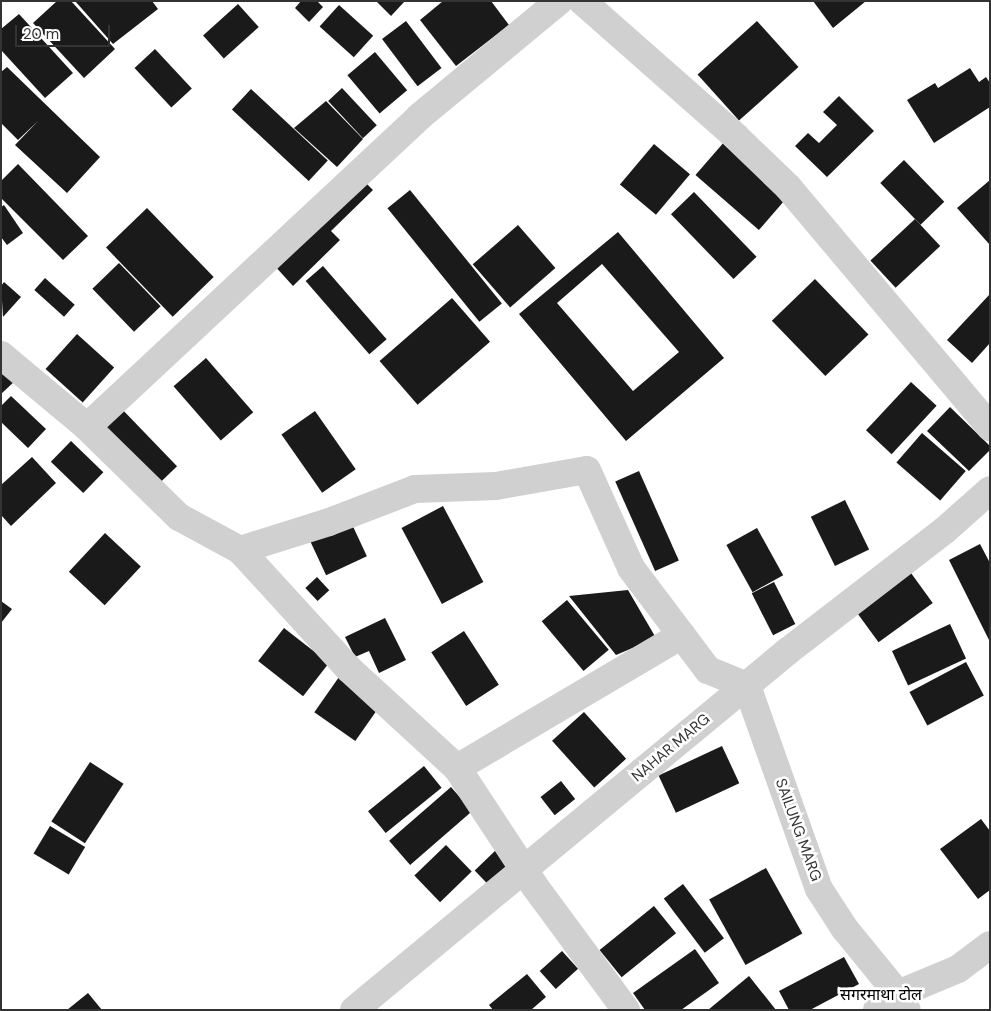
<!DOCTYPE html>
<html>
<head>
<meta charset="utf-8">
<style>
	body { margin:0 }
	#map { position:relative; width:991px; height:1011px; overflow:hidden; background:#fff; font-family:"DM Sans","Noto Sans Devanagari",sans-serif }
	div>[style] { position:absolute }
	[style*='--x'] { left:calc(var(--x)*1px); top:calc(var(--y)*1px); width:calc(var(--w)*1px); rotate:calc(var(--a)*1deg) }
	.building>* { inset:0; background:#1a1a1a; transform-origin:0 0 }
	.minor>* { height:28px; margin:-14px; padding:0 14px; transform-origin:14px; border-radius:14px; background:#d0d0d0 }
	span { translate:-50% -50%; white-space:nowrap; text-align:center; line-height:1.15; -webkit-text-stroke:5px #fff; paint-order:stroke }
	.street-label { font-size:15px; color:#333 }
	.neighbourhood-label { font-size:16px; color:#000 }
	.frame { position:absolute; inset:0; border:2px solid #333; pointer-events:none }
	.scale { position:absolute; left:15px; top:25px; width:95px; height:22px; box-sizing:border-box; border:2px solid #333; border-top:0; padding-left:6px; font-size:15px; line-height:18px; white-space:nowrap; color:#333; -webkit-text-stroke:4px #fff; paint-order:stroke }
</style>
</head>
<body>
<div id="map">
	<div class="building">
		<i style="clip-path:polygon(57px 1px,71px 1px,115px 49px,84px 78px,33px 23px)"></i>
		<i style="clip-path:polygon(75px 1px,152px 1px,158px 9px,113px 44px)"></i>
		<i style="clip-path:polygon(301px 1px,317px 1px,323px 7px,309px 22px,295px 8px)"></i>
		<i style="clip-path:polygon(376px 1px,405px 1px,391px 16px)"></i>
		<i style="clip-path:polygon(443px 1px,491px 1px,509px 25px,456px 66px,420px 20px)"></i>
		<i style="clip-path:polygon(813px 1px,866px 1px,833px 28px)"></i>
		<i style="left:238px;top:4px;width:31px;height:47px;rotate:48deg"></i>
		<i style="left:339px;top:5px;width:46px;height:29px;rotate:42deg"></i>
		<i style="clip-path:polygon(19px 14px,73px 73px,45px 98px,1px 50px,1px 29px)"></i>
		<i style="left:406px;top:21px;width:59px;height:30px;rotate:53deg"></i>
		<i style="left:757px;top:21px;width:62px;height:80px;rotate:48deg"></i>
		<i style="left:155px;top:49px;width:54px;height:28px;rotate:47deg"></i>
		<i style="left:375px;top:52px;width:50px;height:36px;rotate:50deg"></i>
		<i style="clip-path:polygon(7px 67px,100px 157px,67px 193px,15px 145px,38px 121px,18px 140px,1px 123px,1px 72px)"></i>
		<i style="clip-path:polygon(970px 68px,979px 82px,986px 77px,990px 83px,990px 107px,934px 143px,907px 100px,935px 83px,938px 88px)"></i>
		<i style="left:342px;top:88px;width:51px;height:19px;rotate:47deg"></i>
		<i style="left:251px;top:89px;width:105px;height:28px;rotate:43deg"></i>
		<i style="clip-path:polygon(839px 96px,874px 131px,827px 177px,795px 146px,808px 133px,819px 143px,837px 125px,823px 112px)"></i>
		<i style="clip-path:polygon(326px 101px,363px 139px,337px 167px,294px 128px)"></i>
		<i style="left:725px;top:141px;width:84px;height:45px;rotate:41deg"></i>
		<i style="left:654px;top:144px;width:47px;height:53px;rotate:40deg"></i>
		<i style="left:904px;top:160px;width:58px;height:33px;rotate:46deg"></i>
		<i style="clip-path:polygon(18px 164px,88px 236px,63px 260px,1px 198px,1px 181px)"></i>
		<i style="clip-path:polygon(360px 177px,373px 190px,331px 231px,340px 240px,293px 286px,273px 264px)"></i>
		<i style="clip-path:polygon(990px 180px,990px 245px,957px 208px)"></i>
		<i style="left:410px;top:190px;width:146px;height:29px;rotate:51deg"></i>
		<i style="left:694px;top:192px;width:90px;height:32px;rotate:46deg"></i>
		<i style="clip-path:polygon(4px 205px,23px 233px,7px 245px,1px 237px,1px 207px)"></i>
		<i style="left:147px;top:208px;width:96px;height:57px;rotate:46deg"></i>
		<i style="left:915px;top:219px;width:37px;height:61px;rotate:47deg"></i>
		<i style="left:518px;top:225px;width:57px;height:60px;rotate:49deg"></i>
		<i style="clip-path:polygon(evenodd,618px 232px,724px 358px,626px 441px,519px 314px,618px 232px,602px 264px,679px 352px,633px 391px,557px 303px,602px 264px)"></i>
		<i style="left:119px;top:263px;width:60px;height:37px;rotate:46deg"></i>
		<i style="left:323px;top:266px;width:97px;height:23px;rotate:49deg"></i>
		<i style="left:45px;top:278px;width:40px;height:16px;rotate:42deg"></i>
		<i style="left:815px;top:279px;width:77px;height:60px;rotate:46deg"></i>
		<i style="clip-path:polygon(4px 282px,21px 297px,3px 317px,1px 286px)"></i>
		<i style="clip-path:polygon(990px 294px,990px 343px,972px 363px,947px 340px)"></i>
		<i style="left:452px;top:298px;width:58px;height:96px;rotate:49deg"></i>
		<i style="left:77px;top:334px;width:50px;height:47px;rotate:42deg"></i>
		<i style="left:206px;top:358px;width:72px;height:43px;rotate:49deg"></i>
		<i style="clip-path:polygon(1px 364px,16px 380px,1px 394px)"></i>
		<i style="left:911px;top:382px;width:35px;height:66px;rotate:43deg"></i>
		<i style="clip-path:polygon(11px 396px,46px 429px,28px 448px,1px 422px,1px 406px)"></i>
		<i style="left:118px;top:405px;width:85px;height:26px;rotate:46deg"></i>
		<i style="clip-path:polygon(950px 407px,990px 446px,990px 450px,969px 471px,927px 431px)"></i>
		<i style="left:315px;top:411px;width:71px;height:41px;rotate:55deg"></i>
		<i style="left:922px;top:433px;width:58px;height:39px;rotate:41deg"></i>
		<i style="left:71px;top:441px;width:45px;height:29px;rotate:44deg"></i>
		<i style="clip-path:polygon(32px 457px,56px 483px,11px 526px,1px 515px,1px 485px)"></i>
		<i style="left:639px;top:471px;width:98px;height:26px;rotate:66deg"></i>
		<i style="left:845px;top:500px;width:55px;height:38px;rotate:64deg"></i>
		<i style="left:443px;top:506px;width:86px;height:47px;rotate:62deg"></i>
		<i style="left:350px;top:520px;width:40px;height:45px;rotate:65deg"></i>
		<i style="left:757px;top:528px;width:54px;height:35px;rotate:61deg"></i>
		<i style="left:105px;top:533px;width:49px;height:53px;rotate:43deg"></i>
		<i style="clip-path:polygon(980px 544px,990px 563px,990px 642px,949px 560px)"></i>
		<i style="left:911px;top:573px;width:37px;height:67px;rotate:54deg"></i>
		<i style="left:317px;top:577px;width:18px;height:16px;rotate:47deg"></i>
		<i style="left:774px;top:582px;width:47px;height:25px;rotate:63deg"></i>
		<i style="clip-path:polygon(628px 590px,656px 638px,616px 655px,569px 596px)"></i>
		<i style="left:567px;top:600px;width:65px;height:33px;rotate:50deg"></i>
		<i style="clip-path:polygon(1px 601px,12px 609px,1px 623px)"></i>
		<i style="clip-path:polygon(385px 618px,406px 660px,379px 673px,369px 651px,355px 657px,345px 637px)"></i>
		<i style="left:950px;top:624px;width:38px;height:64px;rotate:65deg"></i>
		<i style="left:284px;top:628px;width:57px;height:42px;rotate:38deg"></i>
		<i style="left:464px;top:631px;width:64px;height:39px;rotate:57deg"></i>
		<i style="left:966px;top:662px;width:38px;height:64px;rotate:62deg"></i>
		<i style="left:339px;top:677px;width:50px;height:43px;rotate:35deg"></i>
		<i style="left:584px;top:712px;width:63px;height:43px;rotate:48deg"></i>
		<i style="left:722px;top:746px;width:41px;height:70px;rotate:65deg"></i>
		<i style="left:90px;top:762px;width:40px;height:71px;rotate:33deg"></i>
		<i style="left:424px;top:766px;width:28px;height:72px;rotate:51deg"></i>
		<i style="left:561px;top:781px;width:23px;height:26px;rotate:52deg"></i>
		<i style="left:451px;top:787px;width:32px;height:82px;rotate:49deg"></i>
		<i style="clip-path:polygon(981px 819px,990px 831px,990px 890px,978px 899px,940px 849px)"></i>
		<i style="left:50px;top:826px;width:41px;height:32px;rotate:31deg"></i>
		<i style="left:446px;top:845px;width:37px;height:44px;rotate:46deg"></i>
		<i style="left:497px;top:849px;width:28px;height:31px;rotate:46deg"></i>
		<i style="left:766px;top:868px;width:75px;height:65px;rotate:61deg"></i>
		<i style="left:683px;top:884px;width:68px;height:24px;rotate:53deg"></i>
		<i style="left:654px;top:906px;width:35px;height:70px;rotate:51deg"></i>
		<i style="clip-path:polygon(695px 949px,719px 983px,681px 1010px,645px 1010px,633px 993px)"></i>
		<i style="left:562px;top:951px;width:24px;height:30px;rotate:48deg"></i>
		<i style="clip-path:polygon(844px 957px,859px 984px,810px 1010px,789px 1010px,779px 991px)"></i>
		<i style="clip-path:polygon(527px 974px,546px 997px,531px 1010px,493px 1010px,489px 1005px)"></i>
		<i style="clip-path:polygon(749px 976px,776px 1010px,708px 1010px)"></i>
		<i style="clip-path:polygon(88px 993px,102px 1010px,67px 1010px)"></i>
	</div>
	<div class="minor">
		<i style="--x:582;--y:1;--w:205;--a:41.4"></i>
		<i style="--x:736;--y:137;--w:72;--a:43.9"></i>
		<i style="--x:788;--y:187;--w:314;--a:49.9"></i>
		<i style="--x:1;--y:355;--w:112;--a:39.9"></i>
		<i style="--x:87;--y:427;--w:129;--a:44.4"></i>
		<i style="--x:179;--y:517;--w:69;--a:28.4"></i>
		<i style="--x:240;--y:550;--w:93;--a:-17.5"></i>
		<i style="--x:329;--y:522;--w:92;--a:-21"></i>
		<i style="--x:415;--y:489;--w:81;--a:-2.1"></i>
		<i style="--x:496;--y:486;--w:92;--a:-10"></i>
		<i style="--x:587;--y:470;--w:107;--a:65.8"></i>
		<i style="--x:631;--y:568;--w:128;--a:53"></i>
		<i style="--x:708;--y:670;--w:42;--a:22.3"></i>
		<i style="--x:87;--y:427;--w:454;--a:-43"></i>
		<i style="--x:419;--y:117;--w:182;--a:-39.6"></i>
		<i style="--x:240;--y:550;--w:161;--a:47.5"></i>
		<i style="--x:349;--y:669;--w:147;--a:42.5"></i>
		<i style="--x:747;--y:686;--w:215;--a:70.5"></i>
		<i style="--x:819;--y:889;--w:48;--a:57"></i>
		<i style="--x:845;--y:929;--w:84;--a:50.8"></i>
		<i style="--x:898;--y:994;--w:18;--a:61"></i>
		<i style="--x:354;--y:1010;--w:563;--a:-39.6"></i>
		<i style="--x:788;--y:651;--w:198;--a:-37.6"></i>
		<i style="--x:945;--y:530;--w:60;--a:-41.6"></i>
		<i style="--x:626;--y:1010;--w:155;--a:-126.4"></i>
		<i style="--x:534;--y:885;--w:140;--a:-123.3"></i>
		<i style="--x:457;--y:768;--w:261;--a:-30.6"></i>
		<i style="--x:877;--y:1010;--w:26;--a:-37"></i>
		<i style="--x:898;--y:994;--w:65;--a:-22.6"></i>
		<i style="--x:958;--y:969;--w:40;--a:-37"></i>
	</div>
	<div class="street-label">
		<span style="left:671px;top:748px;rotate:-40deg">NAHAR MARG</span>
		<span style="left:798px;top:830px;rotate:70deg">SAILUNG MARG</span>
	</div>
	<div class="neighbourhood-label">
		<span style="left:881px;top:995px">सगरमाथा टोल</span>
	</div>
	<div class="frame"></div>
	<div class="scale">20 m</div>
</div>
</body>
</html>
